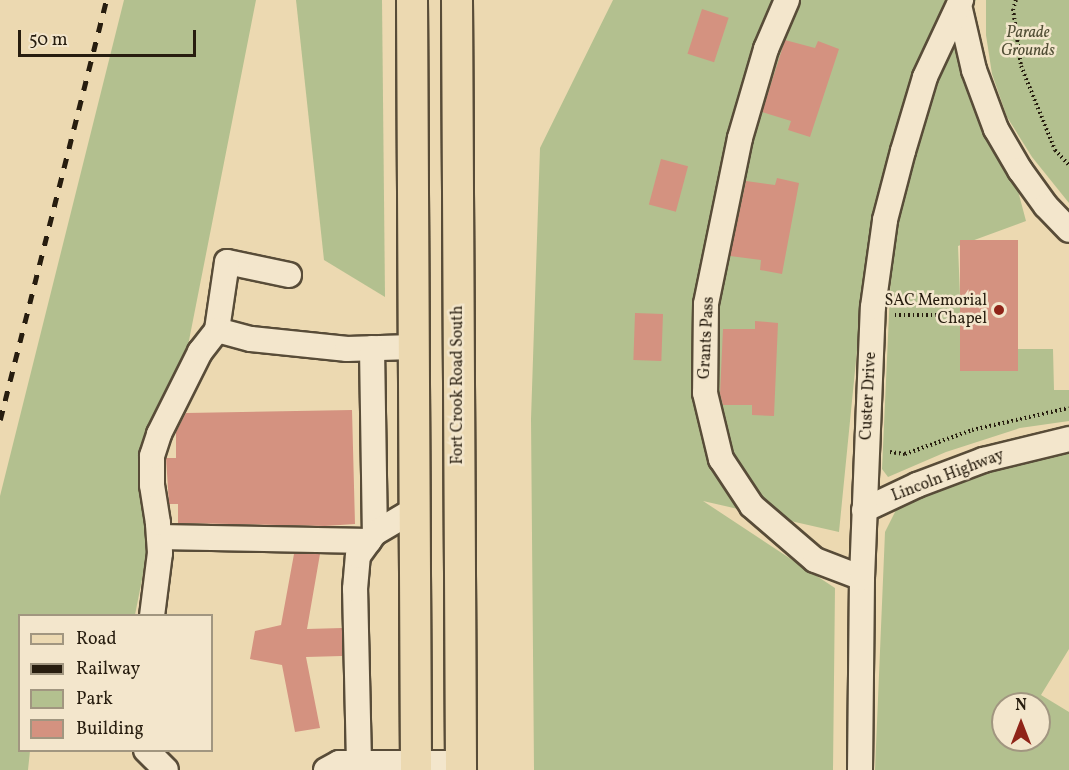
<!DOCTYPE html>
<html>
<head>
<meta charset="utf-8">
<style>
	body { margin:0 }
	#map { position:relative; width:1069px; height:770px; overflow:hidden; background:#ecd9b1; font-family:Vollkorn,serif }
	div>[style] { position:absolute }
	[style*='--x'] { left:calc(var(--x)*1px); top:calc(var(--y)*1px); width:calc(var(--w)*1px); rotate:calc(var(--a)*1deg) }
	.green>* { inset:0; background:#b3c08f }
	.building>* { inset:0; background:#d49280; transform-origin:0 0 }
	.path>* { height:4px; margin-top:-2px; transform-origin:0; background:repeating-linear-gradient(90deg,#271d0f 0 1.5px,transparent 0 4.5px) }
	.roads { filter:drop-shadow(2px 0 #584c38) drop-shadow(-2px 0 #584c38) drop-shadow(0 2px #584c38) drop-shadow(0 -2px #584c38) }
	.minor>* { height:24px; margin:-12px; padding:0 12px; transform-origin:12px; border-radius:12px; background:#f3e6cc }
	.major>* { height:30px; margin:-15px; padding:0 15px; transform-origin:15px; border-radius:15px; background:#ecd9b1 }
	.rail>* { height:4.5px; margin-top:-2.25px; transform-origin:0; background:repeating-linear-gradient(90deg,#271d0f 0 10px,transparent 0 20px) }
	.dots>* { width:16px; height:16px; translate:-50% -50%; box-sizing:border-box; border:3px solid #f3e6cc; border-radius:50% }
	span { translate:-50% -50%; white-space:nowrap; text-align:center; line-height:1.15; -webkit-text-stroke:5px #f3e6cc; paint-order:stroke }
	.park-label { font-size:16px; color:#514e35; font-style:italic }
	.poi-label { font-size:16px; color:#271d0f }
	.right { translate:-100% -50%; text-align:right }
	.street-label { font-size:16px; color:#271d0f }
	.legend { position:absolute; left:18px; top:614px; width:195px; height:138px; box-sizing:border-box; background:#f3e6cc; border:2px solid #a19680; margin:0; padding:8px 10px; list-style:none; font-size:18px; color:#271d0f }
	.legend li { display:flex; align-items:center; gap:12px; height:30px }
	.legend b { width:30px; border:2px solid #a19680 }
	.north { position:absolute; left:991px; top:692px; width:60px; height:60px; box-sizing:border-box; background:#f3e6cc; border:2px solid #a19680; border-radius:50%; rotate:0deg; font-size:16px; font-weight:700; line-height:24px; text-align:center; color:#271d0f }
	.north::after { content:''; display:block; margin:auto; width:21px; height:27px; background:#8f2418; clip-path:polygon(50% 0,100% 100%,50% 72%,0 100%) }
	.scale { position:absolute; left:18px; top:30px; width:178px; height:27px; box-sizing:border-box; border:3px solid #271d0f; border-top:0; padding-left:8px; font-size:18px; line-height:21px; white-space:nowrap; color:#271d0f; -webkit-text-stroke:4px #f3e6cc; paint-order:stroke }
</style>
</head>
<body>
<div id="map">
	<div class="green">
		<i style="clip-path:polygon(124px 0,256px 0,135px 615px,20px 616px,20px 750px,30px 751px,28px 770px,0 770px,0 496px)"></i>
		<i style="clip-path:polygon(296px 0,382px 0,385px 297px,324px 260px)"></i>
		<i style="clip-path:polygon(613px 0,976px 0,971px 13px,1026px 221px,958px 246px,963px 371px,1018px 371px,1018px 349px,1053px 349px,1054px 390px,1069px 390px,1069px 421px,1020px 428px,946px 452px,888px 477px,882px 469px,891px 270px,864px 280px,839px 532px,703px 501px,835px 588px,833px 770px,534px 770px,531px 419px,540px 148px)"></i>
		<i style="clip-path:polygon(986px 0,1069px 0,1069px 203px,1032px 157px,1007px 117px,992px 74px,986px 35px)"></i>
		<i style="clip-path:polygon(evenodd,1069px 452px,1069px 649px,1041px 695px,1069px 712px,1069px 770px,875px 770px,885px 532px,896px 510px,942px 488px,1046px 455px,1069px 452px,1003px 704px,1039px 704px,1039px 740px,1003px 740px,1003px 704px)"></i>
	</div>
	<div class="building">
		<i style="left:702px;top:9px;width:28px;height:47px;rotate:18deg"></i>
		<i style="clip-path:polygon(785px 40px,815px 48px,818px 41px,839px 49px,810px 137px,788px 130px,791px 121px,762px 112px)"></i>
		<i style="left:661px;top:159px;width:28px;height:47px;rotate:15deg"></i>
		<i style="clip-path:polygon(777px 178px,799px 183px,782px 274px,760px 270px,761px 260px,730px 256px,746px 181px,775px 185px)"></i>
		<i style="left:960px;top:240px;width:58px;height:131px"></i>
		<i style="left:635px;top:313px;width:28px;height:47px;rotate:2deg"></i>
		<i style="clip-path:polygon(755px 321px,778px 323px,774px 416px,752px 415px,752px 405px,723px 405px,720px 394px,723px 329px,755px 329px)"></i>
		<i style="clip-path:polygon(352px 410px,355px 524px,325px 526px,178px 523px,178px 504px,169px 504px,166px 458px,176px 458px,176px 432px,186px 413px)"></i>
		<i style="clip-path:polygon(294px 554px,320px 554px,307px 629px,342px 628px,342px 656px,306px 657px,320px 728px,295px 732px,282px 665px,250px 659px,255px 631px,281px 625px)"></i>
	</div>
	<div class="path">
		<i style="--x:1016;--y:0;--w:9;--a:108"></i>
		<i style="--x:1013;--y:9;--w:58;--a:82"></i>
		<i style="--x:1021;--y:66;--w:91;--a:68"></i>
		<i style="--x:1055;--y:150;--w:21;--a:47"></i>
		<i style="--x:895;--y:315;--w:51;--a:0"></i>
		<i style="--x:890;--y:452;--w:15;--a:8"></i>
		<i style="--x:905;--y:454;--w:71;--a:-19.7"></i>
		<i style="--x:972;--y:430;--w:99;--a:-12.8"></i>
	</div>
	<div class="roads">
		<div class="minor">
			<i style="--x:787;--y:0;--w:53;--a:113.2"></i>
			<i style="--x:766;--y:49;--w:93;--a:106.3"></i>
			<i style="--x:740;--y:138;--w:169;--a:101.6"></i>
			<i style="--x:706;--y:304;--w:89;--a:90.6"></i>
			<i style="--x:705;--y:393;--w:68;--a:76.4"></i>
			<i style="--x:721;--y:459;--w:56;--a:56.6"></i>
			<i style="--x:752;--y:506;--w:83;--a:40.6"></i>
			<i style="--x:815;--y:560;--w:50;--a:21"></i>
			<i style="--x:959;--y:5;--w:67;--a:77"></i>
			<i style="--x:974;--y:70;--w:63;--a:69.6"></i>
			<i style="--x:996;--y:129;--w:48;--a:59.7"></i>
			<i style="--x:1020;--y:170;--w:44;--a:54.2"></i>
			<i style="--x:1046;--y:206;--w:33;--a:46"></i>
			<i style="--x:289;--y:275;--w:63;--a:-168.2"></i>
			<i style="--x:227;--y:262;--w:69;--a:98.4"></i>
			<i style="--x:217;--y:330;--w:35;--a:15"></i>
			<i style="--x:251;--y:339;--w:97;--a:5.9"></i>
			<i style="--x:347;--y:349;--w:66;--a:-1.7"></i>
			<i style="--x:372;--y:348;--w:185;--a:89.1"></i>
			<i style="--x:864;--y:510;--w:59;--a:-25.3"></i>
			<i style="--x:917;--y:485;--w:71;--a:-20.7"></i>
			<i style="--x:983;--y:460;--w:89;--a:-13.7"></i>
			<i style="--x:159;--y:537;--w:210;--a:1.1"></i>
			<i style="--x:152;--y:616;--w:64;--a:-82.8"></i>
			<i style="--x:160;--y:553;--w:30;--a:-94"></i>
			<i style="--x:158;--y:523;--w:38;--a:-99"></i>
			<i style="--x:152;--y:485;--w:29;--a:-90"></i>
			<i style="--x:152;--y:456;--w:23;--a:-72"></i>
			<i style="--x:159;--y:434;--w:92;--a:-63.4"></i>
			<i style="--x:200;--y:352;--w:28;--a:-52"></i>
			<i style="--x:146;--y:750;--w:28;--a:45"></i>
			<i style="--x:359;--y:763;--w:174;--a:-91.3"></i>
			<i style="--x:355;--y:589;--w:33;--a:-85"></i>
			<i style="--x:358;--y:556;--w:29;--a:-54"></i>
			<i style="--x:375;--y:533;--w:45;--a:-30.5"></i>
			<i style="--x:326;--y:770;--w:15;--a:-28"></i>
			<i style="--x:339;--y:763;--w:122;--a:0"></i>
			<i style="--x:860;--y:770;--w:192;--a:-89.4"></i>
			<i style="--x:862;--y:578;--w:271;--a:-87.7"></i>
			<i style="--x:873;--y:307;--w:88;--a:-82.1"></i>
			<i style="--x:885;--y:220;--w:71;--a:-75.4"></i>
			<i style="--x:903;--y:151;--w:77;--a:-73.4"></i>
			<i style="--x:925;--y:77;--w:85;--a:-64.9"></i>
		</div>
		<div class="major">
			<i style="--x:412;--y:0;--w:770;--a:89.7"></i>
			<i style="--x:457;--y:0;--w:770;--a:89.7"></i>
		</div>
	</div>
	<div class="rail">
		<i style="--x:0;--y:420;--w:433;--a:-75.8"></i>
	</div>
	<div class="dots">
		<i style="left:999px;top:310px;background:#8f2418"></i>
	</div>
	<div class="park-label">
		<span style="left:1028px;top:42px">Parade<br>Grounds</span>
	</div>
	<div class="poi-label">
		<span class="right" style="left:987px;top:310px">SAC Memorial<br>Chapel</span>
	</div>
	<div class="street-label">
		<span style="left:707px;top:338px;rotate:-87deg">Grants Pass</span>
		<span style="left:458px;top:385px;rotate:-90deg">Fort Crook Road South</span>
		<span style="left:869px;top:396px;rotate:-87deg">Custer Drive</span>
		<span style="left:948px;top:476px;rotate:-21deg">Lincoln Highway</span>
	</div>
	<ul class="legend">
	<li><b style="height:8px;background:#ecd9b1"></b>Road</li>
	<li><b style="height:8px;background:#271d0f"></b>Railway</li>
	<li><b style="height:16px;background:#b3c08f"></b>Park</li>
	<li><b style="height:16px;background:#d49280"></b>Building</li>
	</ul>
	<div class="north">N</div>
	<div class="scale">50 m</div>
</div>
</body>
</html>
